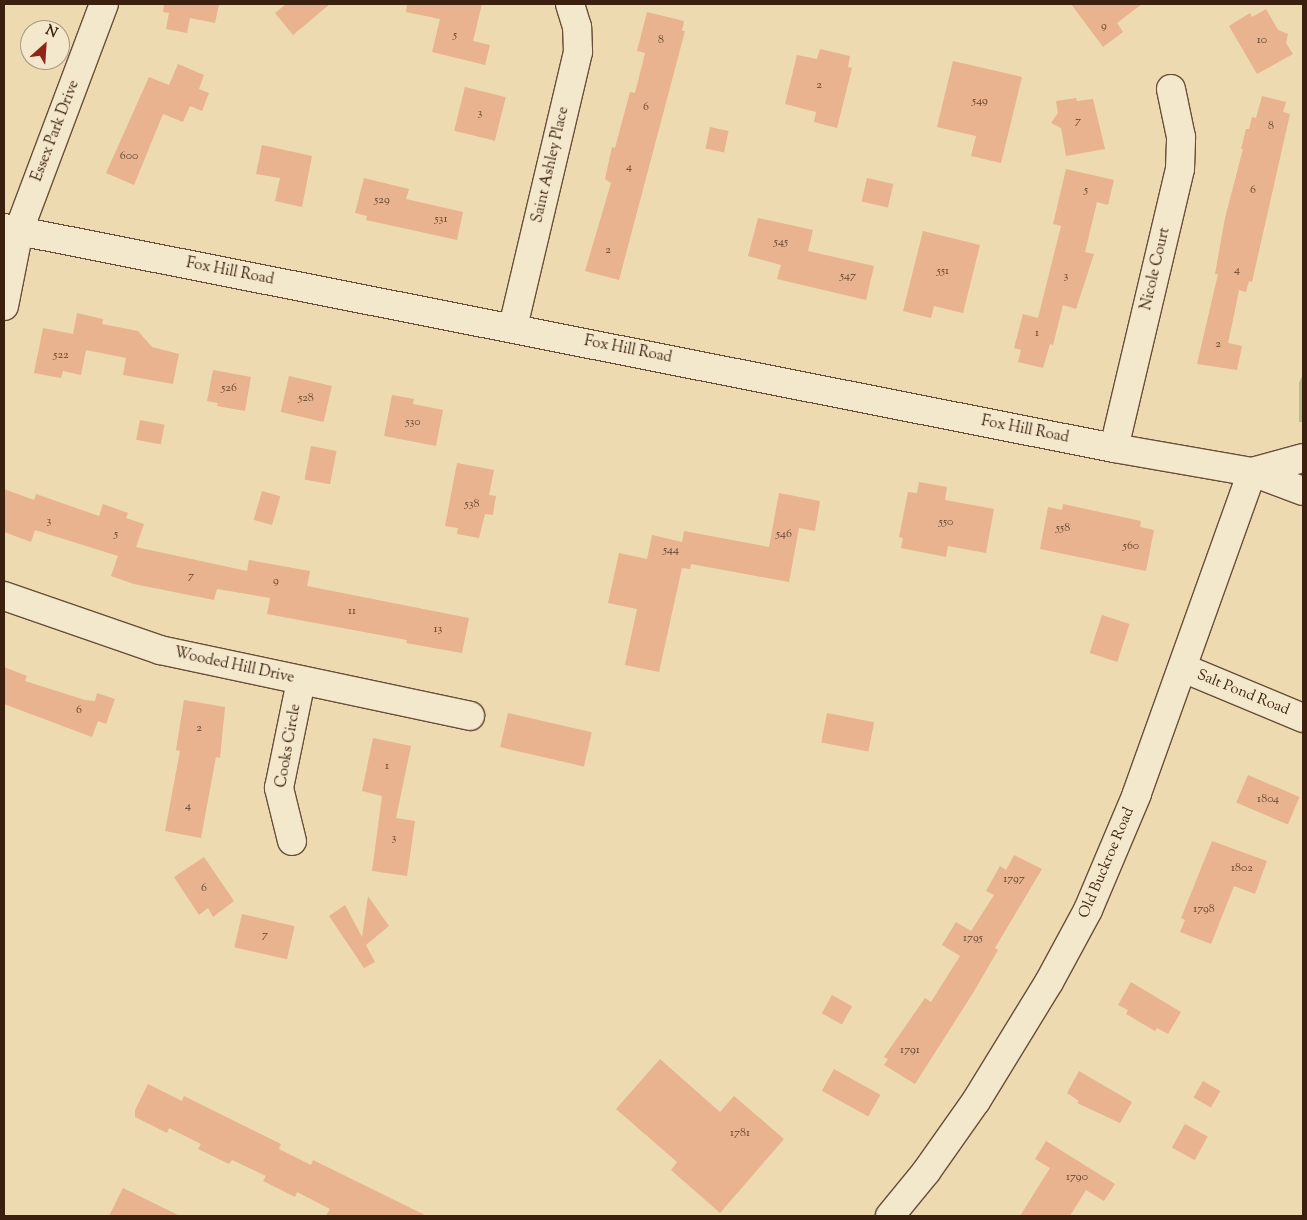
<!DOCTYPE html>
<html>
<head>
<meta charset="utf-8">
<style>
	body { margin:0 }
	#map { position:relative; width:1307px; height:1220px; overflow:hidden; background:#eddab1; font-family:"Sorts Mill Goudy",serif }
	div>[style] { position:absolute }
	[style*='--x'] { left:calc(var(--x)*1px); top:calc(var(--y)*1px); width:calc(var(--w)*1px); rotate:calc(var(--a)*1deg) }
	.green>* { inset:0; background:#b8c08c }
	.building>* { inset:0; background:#e8b38e; transform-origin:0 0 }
	.roads { filter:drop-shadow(1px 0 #684e38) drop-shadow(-1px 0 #684e38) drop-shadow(0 1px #684e38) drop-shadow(0 -1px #684e38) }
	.minor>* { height:28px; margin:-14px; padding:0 14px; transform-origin:14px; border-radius:14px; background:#f3e7cc }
	.tertiary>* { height:28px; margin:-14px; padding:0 14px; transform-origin:14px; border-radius:14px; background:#f3e7cc }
	.secondary>* { height:28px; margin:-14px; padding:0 14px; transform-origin:14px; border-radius:14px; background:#f3e7cc }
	span { translate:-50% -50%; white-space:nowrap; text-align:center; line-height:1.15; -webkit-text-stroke:4px #f3e7cc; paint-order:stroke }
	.number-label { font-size:12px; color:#66442f }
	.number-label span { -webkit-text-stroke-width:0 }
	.street-label { font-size:15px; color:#3b1f0f }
	.frame { position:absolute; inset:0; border:5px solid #3b1f0f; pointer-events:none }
	.north { position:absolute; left:20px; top:20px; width:50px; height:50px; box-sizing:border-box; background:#f3e7cc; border:1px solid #a99780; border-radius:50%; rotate:26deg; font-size:14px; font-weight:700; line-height:20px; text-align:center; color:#3b1f0f }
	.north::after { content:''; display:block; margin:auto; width:18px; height:22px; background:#8f2418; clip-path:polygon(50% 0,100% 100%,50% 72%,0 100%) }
</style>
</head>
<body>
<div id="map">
	<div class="green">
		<i style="clip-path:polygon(1303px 374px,1303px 422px,1299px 422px,1299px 383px)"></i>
	</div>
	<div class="building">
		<i style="clip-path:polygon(164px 4px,219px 4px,215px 23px,190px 18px,187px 33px,166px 29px,169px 13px,163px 12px)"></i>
		<i style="clip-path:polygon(286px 4px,330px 4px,293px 35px,275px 13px)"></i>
		<i style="clip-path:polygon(407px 4px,482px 4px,473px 41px,490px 45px,485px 65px,432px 52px,440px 19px,406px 12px)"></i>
		<i style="clip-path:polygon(1071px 4px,1142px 4px,1117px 23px,1123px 32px,1103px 47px)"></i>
		<i style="clip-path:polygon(1266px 9px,1278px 30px,1288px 34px,1286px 43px,1293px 54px,1257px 74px,1229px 26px,1250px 13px,1252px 17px)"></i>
		<i style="clip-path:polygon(647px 12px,684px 21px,682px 31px,685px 31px,619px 280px,585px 271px,611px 183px,605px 179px,612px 147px,615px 148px,630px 92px,635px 93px,645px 53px,637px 51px)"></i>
		<i style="clip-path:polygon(820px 49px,850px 56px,848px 67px,852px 68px,837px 128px,814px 122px,816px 112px,785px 104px,797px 55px,817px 59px)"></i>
		<i style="clip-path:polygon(953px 61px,1022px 77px,1001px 163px,971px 156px,976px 136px,937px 127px)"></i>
		<i style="clip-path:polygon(178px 64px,204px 75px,199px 89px,209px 93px,202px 111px,190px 106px,183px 122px,163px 114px,134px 185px,106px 173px,149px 77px,169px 85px)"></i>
		<i style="left:465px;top:87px;width:42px;height:45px;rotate:14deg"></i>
		<i style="clip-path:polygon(1262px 96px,1286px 102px,1283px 112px,1290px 114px,1252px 282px,1249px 281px,1246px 292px,1239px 290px,1233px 320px,1228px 343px,1242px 346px,1237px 370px,1197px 364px,1218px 274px,1215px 274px,1225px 218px,1243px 149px,1241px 149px,1246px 129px,1249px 129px,1252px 117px,1256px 118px)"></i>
		<i style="clip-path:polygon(1076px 98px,1077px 101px,1093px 99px,1105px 149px,1066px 156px,1061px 128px,1051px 123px,1058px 113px,1056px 101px)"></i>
		<i style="left:710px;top:127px;width:19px;height:22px;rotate:12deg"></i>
		<i style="clip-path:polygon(262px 145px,312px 156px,302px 207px,275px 201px,280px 178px,256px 174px)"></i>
		<i style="clip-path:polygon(1066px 169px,1114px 180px,1108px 205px,1097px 202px,1085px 252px,1094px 254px,1076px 309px,1063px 305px,1053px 345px,1050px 344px,1043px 368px,1018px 362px,1021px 350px,1014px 348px,1023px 314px,1038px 318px,1061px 226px,1053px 224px)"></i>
		<i style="clip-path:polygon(364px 178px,409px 189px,406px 199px,463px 212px,457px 240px,366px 220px,367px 216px,355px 213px)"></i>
		<i style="left:867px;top:178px;width:27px;height:24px;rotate:13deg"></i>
		<i style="clip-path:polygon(758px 218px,813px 230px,808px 251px,874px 266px,866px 300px,777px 279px,781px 265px,748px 256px)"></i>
		<i style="clip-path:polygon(923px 231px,980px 245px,963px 313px,934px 306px,931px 318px,903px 311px)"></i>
		<i style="clip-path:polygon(77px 313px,103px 319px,102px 324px,138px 331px,152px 347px,179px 354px,173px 384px,123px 375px,126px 358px,86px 350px,81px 375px,63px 371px,61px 378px,34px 373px,43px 328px,73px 334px)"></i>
		<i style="clip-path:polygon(213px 370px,251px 377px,245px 411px,217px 406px,218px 403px,207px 401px)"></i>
		<i style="left:289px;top:376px;width:44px;height:37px;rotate:13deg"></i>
		<i style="clip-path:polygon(392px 395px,414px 399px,413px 404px,443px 410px,436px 446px,384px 436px)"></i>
		<i style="left:140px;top:420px;width:25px;height:20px;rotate:11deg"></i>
		<i style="left:311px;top:446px;width:26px;height:34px;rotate:11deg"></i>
		<i style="clip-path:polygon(457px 463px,494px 470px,489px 495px,496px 496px,493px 515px,485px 514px,479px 538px,457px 534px,458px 528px,445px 526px)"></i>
		<i style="clip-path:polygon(919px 482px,947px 487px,945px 500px,994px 509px,986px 553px,948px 546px,946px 557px,901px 548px,903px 538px,899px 537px,908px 492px,917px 493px)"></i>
		<i style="clip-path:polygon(4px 489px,34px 500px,36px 494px,99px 516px,103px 504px,128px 513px,126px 518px,144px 524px,136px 547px,247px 571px,249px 560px,310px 571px,307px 586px,469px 618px,462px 653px,406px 643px,407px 640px,267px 614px,270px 598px,217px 589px,214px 600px,134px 584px,111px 576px,118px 556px,35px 530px,31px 542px,4px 532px)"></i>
		<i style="left:262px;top:491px;width:19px;height:30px;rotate:16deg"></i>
		<i style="clip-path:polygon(779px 493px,820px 501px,815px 531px,799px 528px,789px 582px,691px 564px,690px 569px,682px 568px,659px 672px,625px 665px,637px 609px,608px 603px,619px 553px,647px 559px,652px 535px,682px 542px,684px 531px,769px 547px)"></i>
		<i style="clip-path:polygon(1063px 504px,1141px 521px,1140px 527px,1154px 530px,1146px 571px,1040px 549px,1048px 507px,1062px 510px)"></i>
		<i style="left:1102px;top:615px;width:29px;height:40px;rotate:18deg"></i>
		<i style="clip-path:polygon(4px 667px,27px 676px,25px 681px,85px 700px,95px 701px,97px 693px,115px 699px,106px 724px,98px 721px,92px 737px,4px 704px)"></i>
		<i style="clip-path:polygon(184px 700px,225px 707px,220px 758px,216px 757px,201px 838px,165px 831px,180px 751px,176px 750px)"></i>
		<i style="left:508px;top:713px;width:86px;height:35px;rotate:13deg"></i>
		<i style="left:827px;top:713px;width:48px;height:30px;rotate:11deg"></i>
		<i style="clip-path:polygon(373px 738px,411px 746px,396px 818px,415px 821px,407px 876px,372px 871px,382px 796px,362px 791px)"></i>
		<i style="left:1248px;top:775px;width:56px;height:30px;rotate:23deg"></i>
		<i style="clip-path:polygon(1212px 841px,1267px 861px,1255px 894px,1234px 886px,1211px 944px,1180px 932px,1185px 920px,1181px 918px)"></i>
		<i style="clip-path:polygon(1014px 855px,1042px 869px,995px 948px,998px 950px,973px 993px,915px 1084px,884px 1065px,888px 1059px,884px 1057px,925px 998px,931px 1002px,960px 956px,942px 945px,956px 922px,971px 931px,994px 895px,986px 891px,1000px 866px,1006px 870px)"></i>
		<i style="clip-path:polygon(204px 857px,234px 901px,213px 917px,208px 908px,199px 915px,174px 877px)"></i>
		<i style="clip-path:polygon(368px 896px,389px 926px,366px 945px,375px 962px,364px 968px,329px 916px,345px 905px,362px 937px)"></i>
		<i style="left:242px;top:914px;width:54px;height:34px;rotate:13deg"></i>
		<i style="clip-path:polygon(1131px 982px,1181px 1012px,1168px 1034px,1157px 1028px,1155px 1031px,1126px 1014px,1128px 1010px,1118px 1005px)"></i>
		<i style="left:832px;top:995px;width:23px;height:21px;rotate:29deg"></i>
		<i style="clip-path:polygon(660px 1059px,720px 1112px,734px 1096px,784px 1139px,720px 1213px,671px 1170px,677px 1162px,616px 1109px)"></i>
		<i style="left:834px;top:1069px;width:53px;height:25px;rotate:29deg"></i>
		<i style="clip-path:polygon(1079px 1071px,1132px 1102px,1120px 1123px,1077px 1103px,1079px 1101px,1067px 1093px)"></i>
		<i style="left:1203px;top:1081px;width:20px;height:19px;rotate:30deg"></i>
		<i style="clip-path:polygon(148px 1084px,182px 1101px,184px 1096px,281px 1144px,279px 1149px,311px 1165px,313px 1160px,427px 1216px,326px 1216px,330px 1209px,297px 1192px,295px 1197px,263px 1181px,266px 1176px,232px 1160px,229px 1164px,198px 1149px,201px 1144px,169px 1128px,167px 1133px,135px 1117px,135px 1110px)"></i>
		<i style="left:1185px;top:1124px;width:26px;height:27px;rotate:29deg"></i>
		<i style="clip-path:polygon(1046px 1141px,1115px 1184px,1104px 1201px,1086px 1190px,1070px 1216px,1020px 1216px,1050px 1168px,1035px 1159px)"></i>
		<i style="clip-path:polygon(123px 1188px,180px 1216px,109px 1216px)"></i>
	</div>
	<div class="roads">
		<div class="minor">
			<i style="--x:4;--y:306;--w:77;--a:-78.8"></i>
			<i style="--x:19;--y:230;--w:241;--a:-69.4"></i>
			<i style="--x:513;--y:327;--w:283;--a:-76.7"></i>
			<i style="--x:578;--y:52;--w:25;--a:-92"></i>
			<i style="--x:577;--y:27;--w:24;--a:-107"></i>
			<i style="--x:1114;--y:448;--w:287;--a:-76.7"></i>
			<i style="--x:1180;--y:169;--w:32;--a:-88"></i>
			<i style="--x:1181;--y:137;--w:49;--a:-101.8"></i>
			<i style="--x:4;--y:596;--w:165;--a:19.1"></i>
			<i style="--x:160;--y:650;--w:317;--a:12"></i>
			<i style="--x:1183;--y:668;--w:130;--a:22.6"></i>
			<i style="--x:292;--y:841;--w:55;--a:-103.8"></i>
			<i style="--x:279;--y:788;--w:109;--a:-78.4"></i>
		</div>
		<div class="tertiary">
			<i style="--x:1252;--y:472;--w:54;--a:20.4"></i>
			<i style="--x:1252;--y:472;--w:53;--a:-15.4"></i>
		</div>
		<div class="secondary">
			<i style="--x:4;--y:228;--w:1132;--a:11.21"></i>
			<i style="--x:1114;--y:448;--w:140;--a:9.9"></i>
			<i style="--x:1252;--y:472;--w:342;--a:109.7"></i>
			<i style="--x:1137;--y:794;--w:126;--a:112.9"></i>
			<i style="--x:1088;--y:910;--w:82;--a:118.4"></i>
			<i style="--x:1049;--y:982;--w:140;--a:121.5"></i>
			<i style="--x:976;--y:1101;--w:87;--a:125.2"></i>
			<i style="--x:926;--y:1172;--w:57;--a:129.3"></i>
		</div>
	</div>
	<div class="number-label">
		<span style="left:1104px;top:27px">9</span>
		<span style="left:455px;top:36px">5</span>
		<span style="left:661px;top:41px">8</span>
		<span style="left:1262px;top:41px">10</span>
		<span style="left:819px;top:86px">2</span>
		<span style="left:980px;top:102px">549</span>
		<span style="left:646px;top:108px">6</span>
		<span style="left:480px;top:114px">3</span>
		<span style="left:1078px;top:122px">7</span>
		<span style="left:1271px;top:127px">8</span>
		<span style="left:129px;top:157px">600</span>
		<span style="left:629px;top:168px">4</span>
		<span style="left:1086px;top:191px">5</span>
		<span style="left:1253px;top:191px">6</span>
		<span style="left:382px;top:201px">529</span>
		<span style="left:441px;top:220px">531</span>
		<span style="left:781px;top:243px">545</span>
		<span style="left:608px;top:251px">2</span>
		<span style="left:1237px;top:271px">4</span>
		<span style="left:943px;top:272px">551</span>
		<span style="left:848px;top:277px">547</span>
		<span style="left:1066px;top:277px">3</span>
		<span style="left:1037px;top:334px">1</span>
		<span style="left:1218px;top:345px">2</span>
		<span style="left:61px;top:356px">522</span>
		<span style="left:229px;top:389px">526</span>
		<span style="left:306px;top:399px">528</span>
		<span style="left:413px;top:423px">530</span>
		<span style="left:472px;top:505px">538</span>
		<span style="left:49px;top:522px">3</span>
		<span style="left:946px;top:523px">550</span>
		<span style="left:1063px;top:529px">558</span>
		<span style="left:116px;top:535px">5</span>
		<span style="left:784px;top:535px">546</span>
		<span style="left:1131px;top:547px">560</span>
		<span style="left:671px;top:551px">544</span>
		<span style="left:191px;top:577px">7</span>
		<span style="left:276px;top:582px">9</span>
		<span style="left:352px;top:612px">11</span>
		<span style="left:438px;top:630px">13</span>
		<span style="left:79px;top:711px">6</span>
		<span style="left:199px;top:729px">2</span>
		<span style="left:387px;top:767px">1</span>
		<span style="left:1268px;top:800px">1804</span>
		<span style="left:188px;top:807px">4</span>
		<span style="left:394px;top:839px">3</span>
		<span style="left:1242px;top:869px">1802</span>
		<span style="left:1014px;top:880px">1797</span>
		<span style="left:204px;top:889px">6</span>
		<span style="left:1204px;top:910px">1798</span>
		<span style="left:265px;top:936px">7</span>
		<span style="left:973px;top:939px">1795</span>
		<span style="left:910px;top:1051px">1791</span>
		<span style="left:740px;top:1134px">1781</span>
		<span style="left:1077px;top:1178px">1790</span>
	</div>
	<div class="street-label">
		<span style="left:56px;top:131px;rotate:-69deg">Essex Park Drive</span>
		<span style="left:551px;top:165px;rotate:-77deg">Saint Ashley Place</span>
		<span style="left:1156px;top:269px;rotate:-77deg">Nicole Court</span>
		<span style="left:230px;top:272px;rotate:11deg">Fox Hill Road</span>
		<span style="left:628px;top:350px;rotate:11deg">Fox Hill Road</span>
		<span style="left:1025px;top:430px;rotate:11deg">Fox Hill Road</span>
		<span style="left:234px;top:666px;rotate:12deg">Wooded Hill Drive</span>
		<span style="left:1243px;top:693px;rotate:22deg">Salt Pond Road</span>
		<span style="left:289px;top:746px;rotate:-80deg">Cooks Circle</span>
		<span style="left:1107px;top:863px;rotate:-67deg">Old Buckroe Road</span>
	</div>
	<div class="frame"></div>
	<div class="north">N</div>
</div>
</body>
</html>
